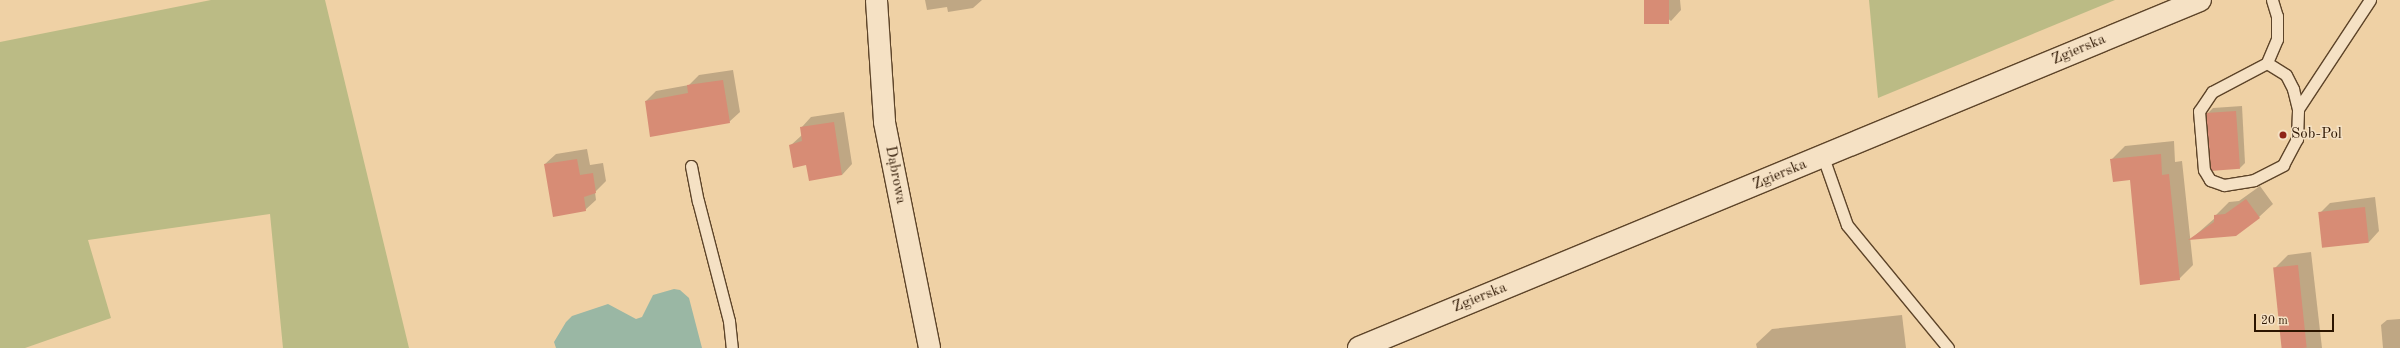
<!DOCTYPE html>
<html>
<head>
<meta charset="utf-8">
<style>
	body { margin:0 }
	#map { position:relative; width:2400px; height:348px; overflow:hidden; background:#efd1a5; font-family:"Old Standard TT",serif }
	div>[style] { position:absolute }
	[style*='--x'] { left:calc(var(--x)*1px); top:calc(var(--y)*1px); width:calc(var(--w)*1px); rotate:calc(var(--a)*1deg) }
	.green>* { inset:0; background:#bbbb85 }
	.water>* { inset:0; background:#9ab7a4 }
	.shadow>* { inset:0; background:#0003 }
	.building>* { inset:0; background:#d78c75; transform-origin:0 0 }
	.roads { filter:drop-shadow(1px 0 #5d4429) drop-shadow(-1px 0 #5d4429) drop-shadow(0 1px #5d4429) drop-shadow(0 -1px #5d4429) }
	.service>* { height:11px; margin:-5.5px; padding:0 5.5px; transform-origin:5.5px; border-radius:5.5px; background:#f5e1c4 }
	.minor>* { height:21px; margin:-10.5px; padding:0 10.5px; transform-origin:10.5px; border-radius:10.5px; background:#f5e1c4 }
	.secondary>* { height:22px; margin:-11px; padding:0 11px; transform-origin:11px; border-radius:11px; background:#f5e1c4 }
	.dots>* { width:11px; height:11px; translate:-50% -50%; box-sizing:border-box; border:2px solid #f5e1c4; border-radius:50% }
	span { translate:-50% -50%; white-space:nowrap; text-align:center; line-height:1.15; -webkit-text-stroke:3px #f5e1c4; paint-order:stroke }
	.street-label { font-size:15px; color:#2c1500 }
	.poi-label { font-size:15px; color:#2c1500 }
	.left { translate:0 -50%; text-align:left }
	.scale { position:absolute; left:2254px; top:314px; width:80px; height:18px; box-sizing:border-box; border:2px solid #2c1500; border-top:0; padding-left:5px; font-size:12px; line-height:14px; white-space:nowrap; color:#2c1500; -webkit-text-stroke:3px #f5e1c4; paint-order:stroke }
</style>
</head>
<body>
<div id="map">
	<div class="green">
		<i style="clip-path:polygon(211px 0,325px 0,409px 348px,283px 348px,270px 214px,88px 240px,111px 318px,25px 348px,0 348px,0 42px)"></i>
		<i style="clip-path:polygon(1869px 0,2115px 0,1878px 98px)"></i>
	</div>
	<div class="water">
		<i style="clip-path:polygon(674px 289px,680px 290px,689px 298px,702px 348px,556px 348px,554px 342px,566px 322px,572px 316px,608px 304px,636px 319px,642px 317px,653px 295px)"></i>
	</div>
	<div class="shadow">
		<i style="clip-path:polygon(925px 0,982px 0,973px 8px,948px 12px,947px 7px,927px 10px)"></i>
		<i style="clip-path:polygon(1645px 0,1680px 0,1681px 10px,1671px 21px)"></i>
		<i style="clip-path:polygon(733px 70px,740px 112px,729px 122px,646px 101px,656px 91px,689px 85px,699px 75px)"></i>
		<i style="clip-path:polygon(2242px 106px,2245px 163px,2240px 168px,2207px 114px,2213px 108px)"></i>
		<i style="clip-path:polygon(844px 112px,852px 164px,842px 175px,807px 164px,790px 146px,802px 135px,801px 128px,811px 117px)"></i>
		<i style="clip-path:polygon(2174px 141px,2175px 162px,2182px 161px,2193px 265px,2179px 279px,2131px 178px,2111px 160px,2125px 146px)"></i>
		<i style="clip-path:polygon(587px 149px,590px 165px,603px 163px,606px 181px,595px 192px,596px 200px,585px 210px,545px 164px,556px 154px)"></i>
		<i style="clip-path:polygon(2260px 186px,2273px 204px,2259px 217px,2191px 239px,2215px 218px,2215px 216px,2229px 202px,2239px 201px)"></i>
		<i style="clip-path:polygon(2375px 197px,2379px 231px,2369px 242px,2320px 213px,2330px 203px)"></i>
		<i style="clip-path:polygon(2311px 252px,2322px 348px,2283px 348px,2274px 269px,2288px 255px)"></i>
		<i style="clip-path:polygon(1902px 315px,1906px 348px,1757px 348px,1756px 344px,1772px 329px)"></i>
		<i style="clip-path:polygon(2400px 319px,2400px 348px,2383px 348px,2381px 325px,2387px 320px)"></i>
	</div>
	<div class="building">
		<i style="left:1644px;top:0;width:25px;height:24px"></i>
		<i style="clip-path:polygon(723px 80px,730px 123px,650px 137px,645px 101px,688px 93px,687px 85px)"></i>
		<i style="left:2236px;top:111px;width:58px;height:30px;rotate:86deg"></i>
		<i style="clip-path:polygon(834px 122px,842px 175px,809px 181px,806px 165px,793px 168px,789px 145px,802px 141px,800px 127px)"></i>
		<i style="clip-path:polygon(2161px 154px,2162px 175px,2169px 174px,2180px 280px,2140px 285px,2130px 180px,2113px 182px,2110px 159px)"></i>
		<i style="clip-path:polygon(577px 159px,580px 175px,593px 173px,596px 193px,584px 197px,586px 211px,553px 217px,544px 164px)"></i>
		<i style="clip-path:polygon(2246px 199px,2260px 218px,2236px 236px,2188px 240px,2214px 222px,2214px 215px,2225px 214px)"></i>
		<i style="left:2365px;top:207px;width:36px;height:47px;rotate:84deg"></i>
		<i style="left:2298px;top:265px;width:83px;height:25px;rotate:84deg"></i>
	</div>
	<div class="roads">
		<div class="service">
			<i style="--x:2272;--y:0;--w:17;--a:73"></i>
			<i style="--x:2277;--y:16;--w:23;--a:90"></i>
			<i style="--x:2277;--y:39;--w:26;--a:113"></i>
			<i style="--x:2267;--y:63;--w:62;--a:152.2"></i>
			<i style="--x:2212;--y:92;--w:23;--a:124"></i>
			<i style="--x:2199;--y:111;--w:59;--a:85.2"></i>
			<i style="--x:2204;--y:170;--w:12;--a:59"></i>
			<i style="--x:2210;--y:180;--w:15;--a:20"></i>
			<i style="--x:2224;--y:185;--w:30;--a:-9"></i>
			<i style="--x:2254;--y:180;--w:33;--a:-27"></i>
			<i style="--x:2283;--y:165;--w:30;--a:-62"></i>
			<i style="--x:2297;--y:139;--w:30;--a:-88"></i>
			<i style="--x:2298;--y:109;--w:131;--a:-56.6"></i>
			<i style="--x:2267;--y:63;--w:22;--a:32"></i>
			<i style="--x:2286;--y:75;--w:16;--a:63"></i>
			<i style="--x:2293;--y:89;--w:21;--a:76"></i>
			<i style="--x:1823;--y:157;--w:72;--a:70.6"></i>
			<i style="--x:1847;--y:225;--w:159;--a:50.6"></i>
			<i style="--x:691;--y:166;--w:36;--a:79"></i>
			<i style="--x:698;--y:201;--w:124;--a:75.5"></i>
			<i style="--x:729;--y:321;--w:27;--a:84"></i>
		</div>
		<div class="minor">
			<i style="--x:876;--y:0;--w:122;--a:86.2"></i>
			<i style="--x:884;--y:122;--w:230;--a:78.7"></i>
		</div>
		<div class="secondary">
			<i style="--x:1359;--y:348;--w:910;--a:-22.48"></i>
		</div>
	</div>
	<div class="dots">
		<i style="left:2283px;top:135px;background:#8f2418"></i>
	</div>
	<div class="street-label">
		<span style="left:2079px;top:50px;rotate:-23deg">Zgierska</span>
		<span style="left:895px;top:175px;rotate:79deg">Dąbrowa</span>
		<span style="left:1780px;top:175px;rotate:-23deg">Zgierska</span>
		<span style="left:1480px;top:298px;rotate:-22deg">Zgierska</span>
	</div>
	<div class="poi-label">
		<span class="left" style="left:2291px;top:135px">Sob-Pol</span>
	</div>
	<div class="scale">20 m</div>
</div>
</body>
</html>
